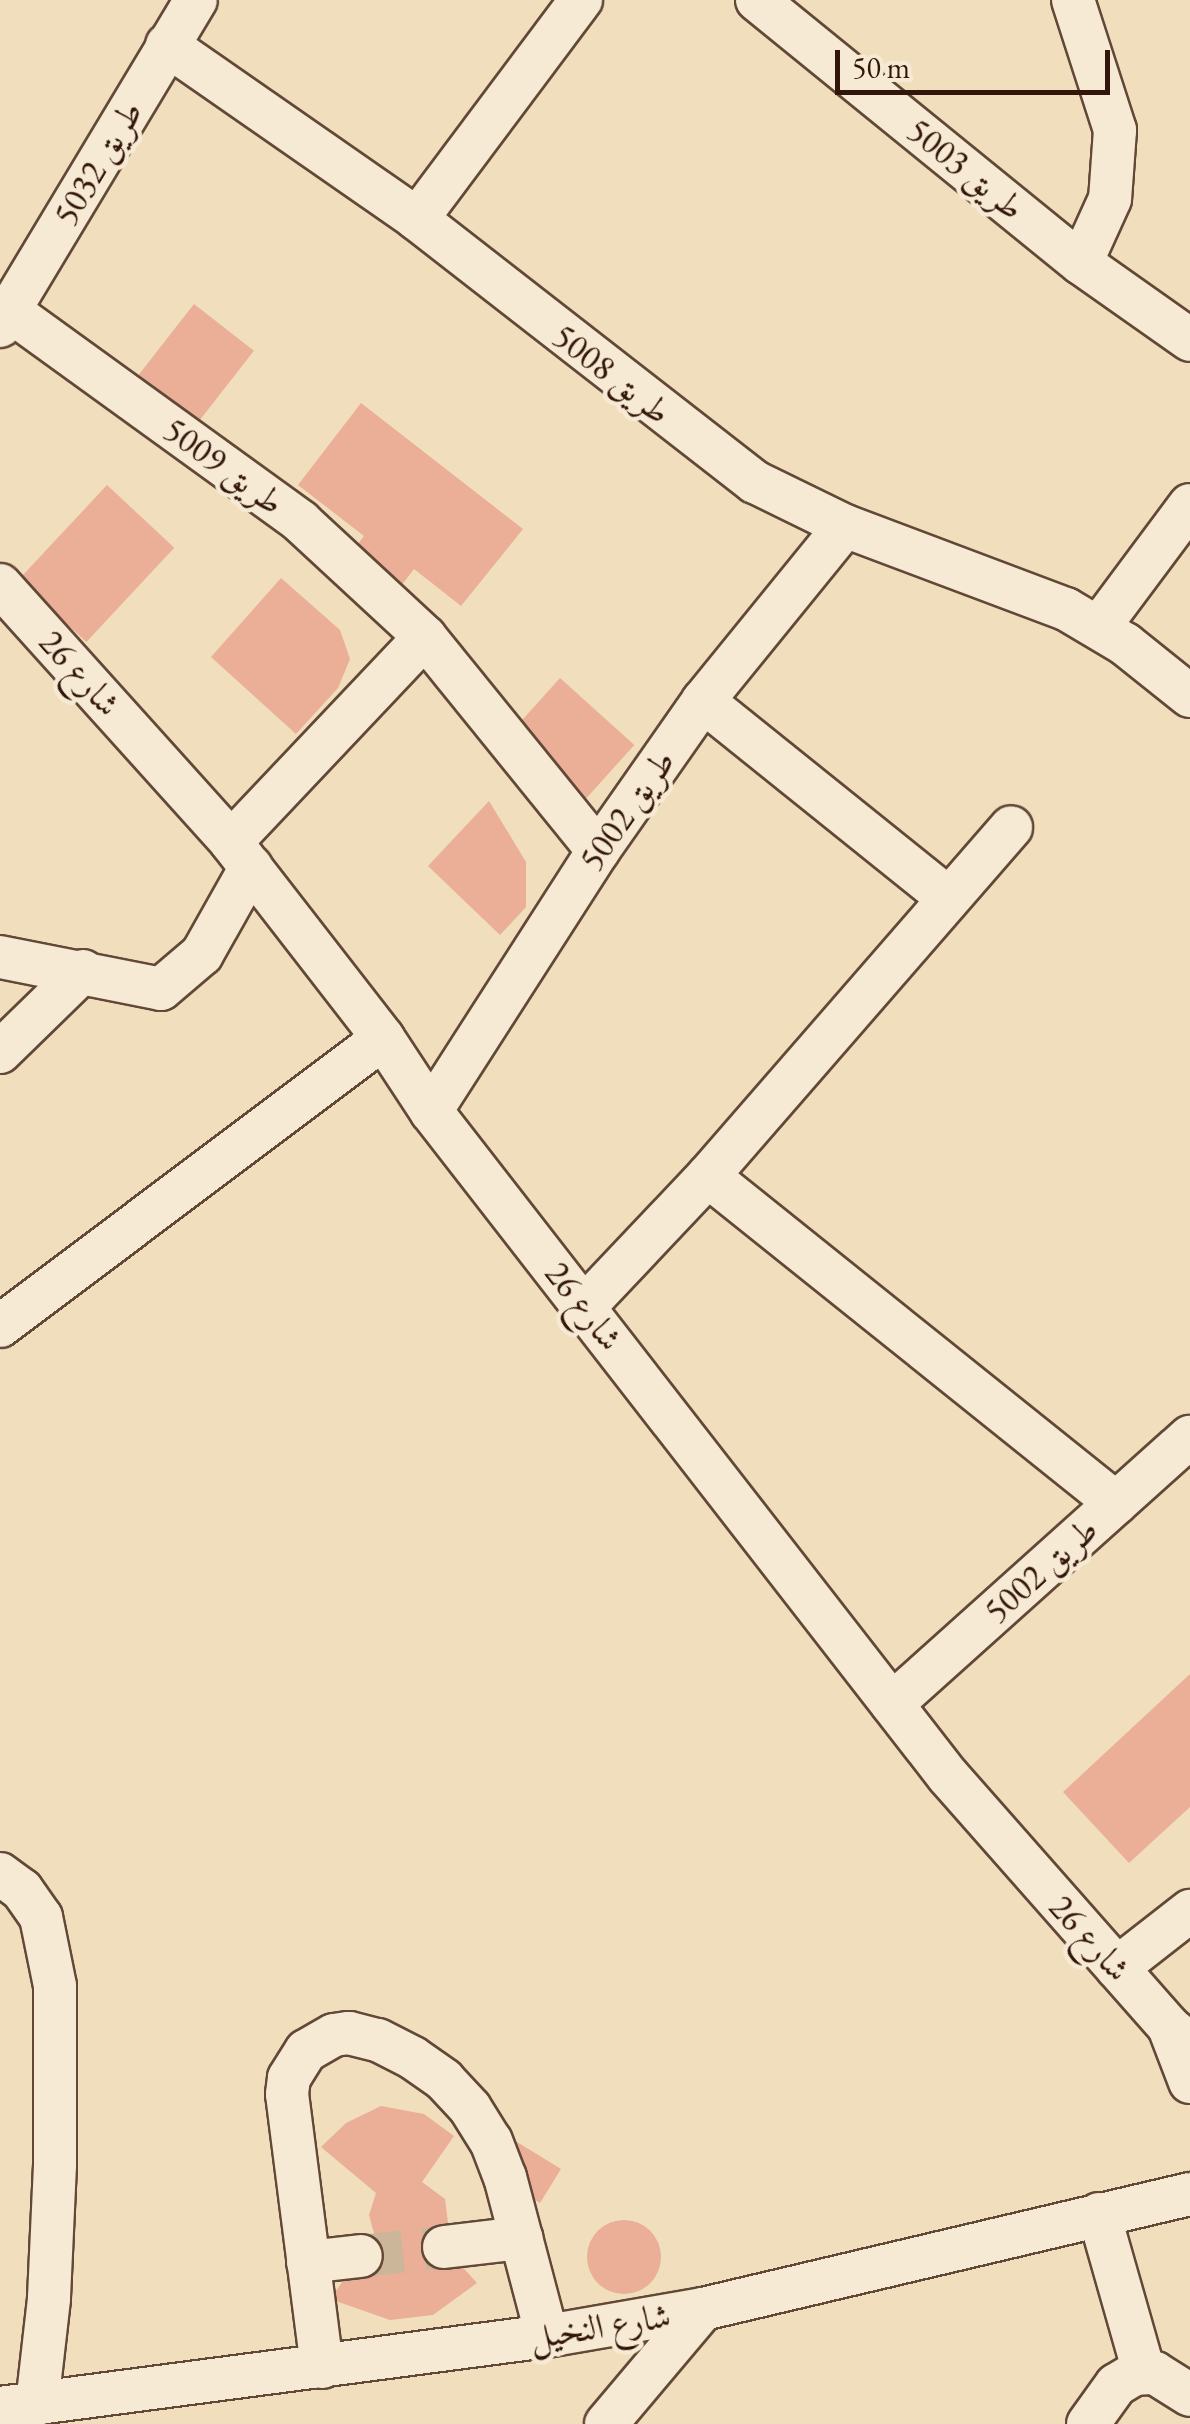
<!DOCTYPE html>
<html>
<head>
<meta charset="utf-8">
<style>
	body { margin:0 }
	#map { position:relative; width:1190px; height:2424px; overflow:hidden; background:#f1debd; font-family:"EB Garamond",Amiri,serif }
	div>[style] { position:absolute }
	[style*='--x'] { left:calc(var(--x)*1px); top:calc(var(--y)*1px); width:calc(var(--w)*1px); rotate:calc(var(--a)*1deg) }
	.building>* { inset:0; background:#eaaf96; transform-origin:0 0 }
	.round { border-radius:50% }
	.minor-tunnel>* { height:42px; margin-top:-21px; transform-origin:0; background:repeating-linear-gradient(90deg,#cbb699 0 42px,transparent 0 63px) }
	.roads { filter:drop-shadow(2px 0 #624837) drop-shadow(-2px 0 #624837) drop-shadow(0 2px #624837) drop-shadow(0 -2px #624837) }
	.minor>* { height:42px; margin:-21px; padding:0 21px; transform-origin:21px; border-radius:21px; background:#f6ead4 }
	span { translate:-50% -50%; white-space:nowrap; text-align:center; line-height:1.15; -webkit-text-stroke:9px #f6ead4; paint-order:stroke }
	.street-label { font-size:35px; color:#33160a }
	.scale { position:absolute; left:835px; top:50px; width:275px; height:45px; box-sizing:border-box; border:5px solid #33160a; border-top:0; padding-left:12px; font-size:30px; line-height:35px; white-space:nowrap; color:#33160a; -webkit-text-stroke:8px #f6ead4; paint-order:stroke }
</style>
</head>
<body>
<div id="map">
	<div class="building">
		<i style="left:194px;top:304px;width:76px;height:90px;rotate:38deg"></i>
		<i style="clip-path:polygon(361px 403px,523px 529px,461px 606px,414px 569px,398px 590px,350px 554px,364px 536px,298px 485px)"></i>
		<i style="left:107px;top:485px;width:92px;height:129px;rotate:43deg"></i>
		<i style="clip-path:polygon(281px 578px,340px 630px,350px 659px,338px 688px,296px 734px,211px 657px)"></i>
		<i style="left:560px;top:678px;width:100px;height:73px;rotate:42deg"></i>
		<i style="clip-path:polygon(489px 801px,526px 862px,526px 907px,500px 935px,428px 866px)"></i>
		<i style="clip-path:polygon(1190px 1674px,1190px 1807px,1129px 1863px,1063px 1792px)"></i>
		<i style="clip-path:polygon(381px 2106px,424px 2114px,454px 2136px,422px 2182px,445px 2199px,448px 2223px,438px 2240px,477px 2283px,433px 2315px,390px 2320px,330px 2299px,375px 2237px,369px 2215px,376px 2193px,321px 2147px,346px 2123px)"></i>
		<i style="clip-path:polygon(517px 2142px,561px 2169px,540px 2203px,520px 2191px,503px 2164px)"></i>
		<i class="round" style="left:587px;top:2220px;width:74px;height:74px"></i>
	</div>
	<div class="minor-tunnel">
		<i style="--x:361;--y:2256;--w:83;--a:-6.2"></i>
	</div>
	<div class="roads">
		<div class="minor">
			<i style="--x:757;--y:0;--w:417;--a:39.1"></i>
			<i style="--x:1081;--y:263;--w:133;--a:35.2"></i>
			<i style="--x:1073;--y:0;--w:137;--a:72.1"></i>
			<i style="--x:1115;--y:130;--w:69;--a:94.1"></i>
			<i style="--x:1110;--y:199;--w:70;--a:114.4"></i>
			<i style="--x:167;--y:45;--w:305;--a:34.8"></i>
			<i style="--x:417;--y:219;--w:428;--a:37.9"></i>
			<i style="--x:755;--y:482;--w:100;--a:26.1"></i>
			<i style="--x:845;--y:526;--w:236;--a:20.6"></i>
			<i style="--x:1066;--y:609;--w:69;--a:30.7"></i>
			<i style="--x:1125;--y:644;--w:83;--a:38.7"></i>
			<i style="--x:417;--y:219;--w:274;--a:-53.2"></i>
			<i style="--x:10;--y:311;--w:359;--a:35.9"></i>
			<i style="--x:301;--y:522;--w:169;--a:42.8"></i>
			<i style="--x:425;--y:637;--w:275;--a:51"></i>
			<i style="--x:0;--y:326;--w:380;--a:-59"></i>
			<i style="--x:0;--y:585;--w:346;--a:48"></i>
			<i style="--x:231;--y:842;--w:248;--a:52.2"></i>
			<i style="--x:383;--y:1038;--w:87;--a:56.7"></i>
			<i style="--x:431;--y:1111;--w:842;--a:52.14"></i>
			<i style="--x:948;--y:1776;--w:334;--a:48.6"></i>
			<i style="--x:1169;--y:2027;--w:27;--a:39"></i>
			<i style="--x:1099;--y:627;--w:152;--a:-53.3"></i>
			<i style="--x:703;--y:701;--w:314;--a:38.8"></i>
			<i style="--x:231;--y:842;--w:282;--a:-46.6"></i>
			<i style="--x:0;--y:957;--w:164;--a:11.2"></i>
			<i style="--x:161;--y:989;--w:54;--a:-40.5"></i>
			<i style="--x:202;--y:954;--w:100;--a:-60.6"></i>
			<i style="--x:0;--y:1052;--w:116;--a:-44.3"></i>
			<i style="--x:431;--y:1111;--w:309;--a:-57.3"></i>
			<i style="--x:598;--y:851;--w:183;--a:-55"></i>
			<i style="--x:703;--y:701;--w:225;--a:-50.9"></i>
			<i style="--x:708;--y:1176;--w:523;--a:38.71"></i>
			<i style="--x:585;--y:1306;--w:179;--a:-46.6"></i>
			<i style="--x:708;--y:1176;--w:462;--a:-49"></i>
			<i style="--x:0;--y:1326;--w:479;--a:-36.9"></i>
			<i style="--x:892;--y:1704;--w:400;--a:-41.9"></i>
			<i style="--x:0;--y:1874;--w:27;--a:36"></i>
			<i style="--x:22;--y:1890;--w:33;--a:55"></i>
			<i style="--x:41;--y:1917;--w:70;--a:78.5"></i>
			<i style="--x:55;--y:1986;--w:179;--a:90"></i>
			<i style="--x:55;--y:2165;--w:134;--a:92.6"></i>
			<i style="--x:49;--y:2299;--w:106;--a:96.5"></i>
			<i style="--x:1117;--y:1968;--w:93;--a:-38"></i>
			<i style="--x:1169;--y:2027;--w:59;--a:69.1"></i>
			<i style="--x:1099;--y:2214;--w:164;--a:74.1"></i>
			<i style="--x:444;--y:2247;--w:78;--a:-6.7"></i>
			<i style="--x:308;--y:2262;--w:53;--a:-6.5"></i>
			<i style="--x:322;--y:2367;--w:275;--a:-97.3"></i>
			<i style="--x:287;--y:2094;--w:16;--a:-83"></i>
			<i style="--x:289;--y:2078;--w:32;--a:-58"></i>
			<i style="--x:306;--y:2051;--w:32;--a:-30"></i>
			<i style="--x:334;--y:2035;--w:15;--a:-8"></i>
			<i style="--x:349;--y:2033;--w:30;--a:14"></i>
			<i style="--x:378;--y:2040;--w:39;--a:27"></i>
			<i style="--x:413;--y:2058;--w:38;--a:35"></i>
			<i style="--x:444;--y:2080;--w:38;--a:47"></i>
			<i style="--x:470;--y:2108;--w:39;--a:58"></i>
			<i style="--x:491;--y:2141;--w:39;--a:69"></i>
			<i style="--x:505;--y:2177;--w:164;--a:75.2"></i>
			<i style="--x:0;--y:2408;--w:552;--a:-7.5"></i>
			<i style="--x:547;--y:2336;--w:158;--a:-9.8"></i>
			<i style="--x:703;--y:2309;--w:500;--a:-13.29"></i>
			<i style="--x:606;--y:2424;--w:150;--a:-49.9"></i>
			<i style="--x:1088;--y:2424;--w:48;--a:-54.3"></i>
			<i style="--x:1116;--y:2385;--w:21;--a:-31"></i>
			<i style="--x:1134;--y:2374;--w:21;--a:-3"></i>
			<i style="--x:1155;--y:2373;--w:41;--a:32.2"></i>
		</div>
	</div>
	<div class="street-label">
		<span style="left:98px;top:163px;rotate:-59deg">طريق 5032</span>
		<span style="left:966px;top:169px;rotate:39deg">طريق 5003</span>
		<span style="left:612px;top:374px;rotate:38deg">طريق 5008</span>
		<span style="left:224px;top:466px;rotate:36deg">طريق 5009</span>
		<span style="left:80px;top:673px;rotate:48deg">شارع 26</span>
		<span style="left:627px;top:810px;rotate:-55deg">طريق 5002</span>
		<span style="left:584px;top:1306px;rotate:52deg">شارع 26</span>
		<span style="left:1041px;top:1570px;rotate:-42deg">طريق 5002</span>
		<span style="left:1090px;top:1938px;rotate:48deg">شارع 26</span>
		<span style="left:600px;top:2326px;rotate:-9deg">شارع النخيل</span>
	</div>
	<div class="scale">50 m</div>
</div>
</body>
</html>
